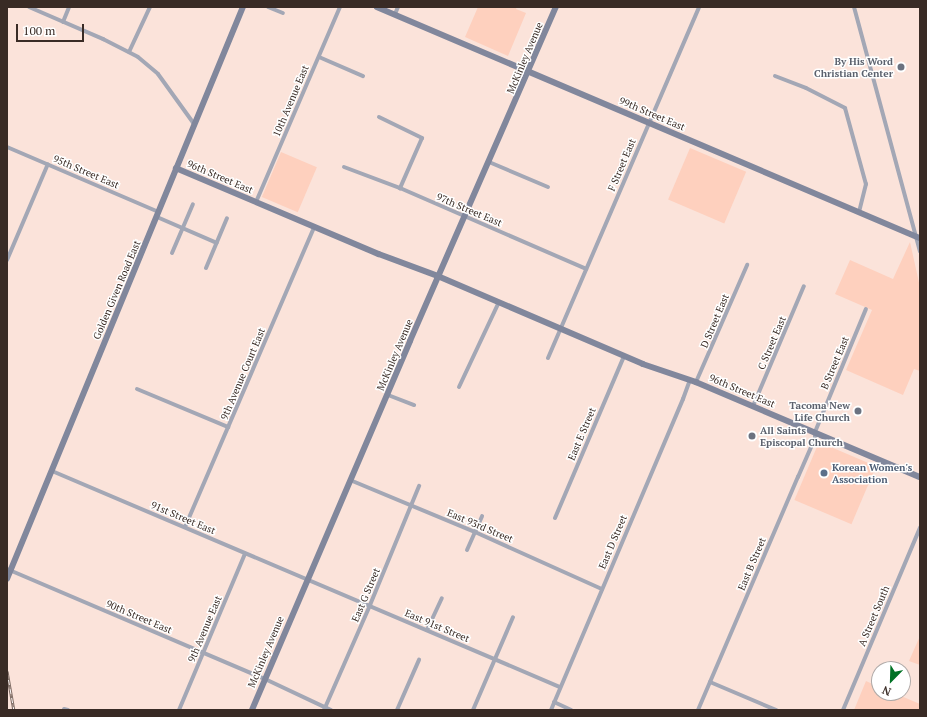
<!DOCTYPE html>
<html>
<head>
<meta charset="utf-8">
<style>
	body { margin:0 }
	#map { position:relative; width:927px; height:717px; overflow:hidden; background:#fbe3da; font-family:"PT Serif",serif }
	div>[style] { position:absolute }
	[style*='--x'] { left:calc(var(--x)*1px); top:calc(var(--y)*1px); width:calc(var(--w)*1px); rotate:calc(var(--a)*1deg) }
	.built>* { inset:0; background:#fed0be; transform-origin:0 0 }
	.street>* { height:4px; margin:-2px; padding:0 2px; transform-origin:2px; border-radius:2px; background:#a3a7b5 }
	.secondary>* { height:5.5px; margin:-2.75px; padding:0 2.75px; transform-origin:2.75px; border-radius:2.75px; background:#81879c }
	.rail>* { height:3px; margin-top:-1.5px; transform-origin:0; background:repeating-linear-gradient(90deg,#fff 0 4.5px,#7c6a63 0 9px); box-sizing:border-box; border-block:1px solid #7c6a63 }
	.dots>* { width:11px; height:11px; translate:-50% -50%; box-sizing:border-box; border:2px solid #fff; border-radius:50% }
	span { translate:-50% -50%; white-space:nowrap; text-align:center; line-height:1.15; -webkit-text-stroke:3px #fff; paint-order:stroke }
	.street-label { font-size:10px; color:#392b25 }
	.worship-label { font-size:10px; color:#5b616d; font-weight:700 }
	.right { translate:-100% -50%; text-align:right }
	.left { translate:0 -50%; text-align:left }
	.service-label { font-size:10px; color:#4e5e75; font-weight:700 }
	.frame { position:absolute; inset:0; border:8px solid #392b25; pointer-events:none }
	.north { position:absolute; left:871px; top:661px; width:40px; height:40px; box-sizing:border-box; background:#fff; border:1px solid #b0aaa8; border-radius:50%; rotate:203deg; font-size:11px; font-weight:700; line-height:16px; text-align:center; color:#392b25 }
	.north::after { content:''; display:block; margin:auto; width:14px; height:18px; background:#007225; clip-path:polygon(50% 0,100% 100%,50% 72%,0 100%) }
	.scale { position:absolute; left:16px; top:24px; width:68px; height:18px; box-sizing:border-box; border:2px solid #392b25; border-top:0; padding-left:5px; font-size:12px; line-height:14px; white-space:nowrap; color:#392b25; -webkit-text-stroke:3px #fff; paint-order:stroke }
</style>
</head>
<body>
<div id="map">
	<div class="built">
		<i style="clip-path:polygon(478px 7px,517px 7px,516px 9px,526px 13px,508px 56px,465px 37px)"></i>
		<i style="left:690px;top:148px;width:61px;height:56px;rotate:23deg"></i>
		<i style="left:281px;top:152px;width:39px;height:49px;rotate:23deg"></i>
		<i style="clip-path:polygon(910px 242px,920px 287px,920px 371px,914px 369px,903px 395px,846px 370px,872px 310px,835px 294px,850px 260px,893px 279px)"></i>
		<i style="left:819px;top:442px;width:62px;height:63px;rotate:23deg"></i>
		<i style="clip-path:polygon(920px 636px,920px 665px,909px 661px)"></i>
		<i style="clip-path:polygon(866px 681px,879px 687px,879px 693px,894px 693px,920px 704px,920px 710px,854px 710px)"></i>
	</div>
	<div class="street">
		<i style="--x:29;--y:7;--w:81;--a:23.4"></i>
		<i style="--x:103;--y:39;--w:39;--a:27"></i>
		<i style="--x:138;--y:57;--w:26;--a:40"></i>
		<i style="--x:158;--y:74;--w:62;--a:54.2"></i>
		<i style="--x:268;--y:7;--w:16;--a:22"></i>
		<i style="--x:854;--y:7;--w:253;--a:74.9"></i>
		<i style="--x:395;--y:14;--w:8;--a:-67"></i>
		<i style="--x:63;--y:22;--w:16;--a:-68"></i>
		<i style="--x:129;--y:52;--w:50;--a:-65"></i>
		<i style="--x:319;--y:57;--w:48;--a:23.4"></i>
		<i style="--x:775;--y:76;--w:33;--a:21"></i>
		<i style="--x:806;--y:88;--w:44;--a:27.1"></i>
		<i style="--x:845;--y:108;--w:79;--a:74.6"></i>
		<i style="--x:866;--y:184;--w:29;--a:104"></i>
		<i style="--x:379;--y:117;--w:48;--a:26"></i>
		<i style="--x:422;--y:138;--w:55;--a:113.7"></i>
		<i style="--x:7;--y:147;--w:165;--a:23.2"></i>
		<i style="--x:489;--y:162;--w:64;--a:23"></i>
		<i style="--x:344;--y:167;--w:60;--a:20.6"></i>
		<i style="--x:400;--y:188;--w:203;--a:23.5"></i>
		<i style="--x:256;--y:202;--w:212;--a:-66.7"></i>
		<i style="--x:157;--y:217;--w:65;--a:23.4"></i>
		<i style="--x:172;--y:253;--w:53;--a:-66.8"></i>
		<i style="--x:7;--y:260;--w:104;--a:-66.9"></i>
		<i style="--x:206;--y:268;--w:54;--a:-67.2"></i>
		<i style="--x:548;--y:358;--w:382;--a:-66.7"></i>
		<i style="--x:696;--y:382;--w:128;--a:-66.4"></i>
		<i style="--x:459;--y:387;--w:94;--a:-64.8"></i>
		<i style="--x:137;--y:389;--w:99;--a:22.7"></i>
		<i style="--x:388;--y:395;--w:28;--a:21"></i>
		<i style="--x:753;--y:406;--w:130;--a:-67"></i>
		<i style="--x:52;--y:471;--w:552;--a:23.04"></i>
		<i style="--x:350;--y:480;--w:135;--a:22.6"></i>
		<i style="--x:475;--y:532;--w:139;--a:24.2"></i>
		<i style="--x:555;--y:518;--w:176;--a:-66.9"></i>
		<i style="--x:185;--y:527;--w:327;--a:-66.7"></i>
		<i style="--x:467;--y:550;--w:37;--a:-66"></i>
		<i style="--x:7;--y:569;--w:280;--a:23.1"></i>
		<i style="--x:265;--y:679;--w:73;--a:25.2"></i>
		<i style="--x:427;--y:630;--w:35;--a:-65"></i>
		<i style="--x:710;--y:682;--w:72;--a:23"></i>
		<i style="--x:554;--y:702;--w:19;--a:25"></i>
		<i style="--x:64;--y:709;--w:4;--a:14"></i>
		<i style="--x:179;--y:710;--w:169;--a:-67.1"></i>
		<i style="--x:324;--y:710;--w:115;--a:-66.3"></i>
		<i style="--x:370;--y:605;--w:129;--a:-67.6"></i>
		<i style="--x:397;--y:710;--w:55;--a:-66.3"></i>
		<i style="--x:473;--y:710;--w:101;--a:-66.7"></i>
		<i style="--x:551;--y:710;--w:338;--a:-67"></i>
		<i style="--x:683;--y:399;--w:20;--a:-70"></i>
		<i style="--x:698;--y:710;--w:254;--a:-66.8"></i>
		<i style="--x:798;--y:477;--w:43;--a:-66.4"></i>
		<i style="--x:815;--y:438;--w:6;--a:-90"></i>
		<i style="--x:815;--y:432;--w:133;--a:-67.5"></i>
		<i style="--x:843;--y:710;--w:198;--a:-67.1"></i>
	</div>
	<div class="secondary">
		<i style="--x:377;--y:7;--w:590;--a:23.05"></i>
		<i style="--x:176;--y:168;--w:220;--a:23"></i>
		<i style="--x:379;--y:254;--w:63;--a:20.4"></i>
		<i style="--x:438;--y:276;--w:223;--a:23.2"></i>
		<i style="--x:643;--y:364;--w:56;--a:18.8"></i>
		<i style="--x:696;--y:382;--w:243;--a:23"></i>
		<i style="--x:7;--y:579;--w:619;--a:-67.58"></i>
		<i style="--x:252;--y:710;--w:401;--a:-66.8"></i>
		<i style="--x:410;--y:341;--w:365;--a:-66.4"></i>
	</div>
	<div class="rail">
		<i style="--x:7;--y:671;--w:40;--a:80"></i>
	</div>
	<div class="dots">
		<i style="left:901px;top:67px;background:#6b7280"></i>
		<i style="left:858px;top:411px;background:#6b7280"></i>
		<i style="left:752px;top:436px;background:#6b7280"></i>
		<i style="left:824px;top:473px;background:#5c6f8a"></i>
	</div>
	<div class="street-label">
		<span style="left:525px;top:58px;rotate:-67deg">McKinley Avenue</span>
		<span style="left:291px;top:101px;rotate:-67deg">10th Avenue East</span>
		<span style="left:652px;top:114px;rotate:23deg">99th Street East</span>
		<span style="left:622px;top:165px;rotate:-67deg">F Street East</span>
		<span style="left:86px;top:172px;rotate:23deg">95th Street East</span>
		<span style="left:220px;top:177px;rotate:23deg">96th Street East</span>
		<span style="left:469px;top:210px;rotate:23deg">97th Street East</span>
		<span style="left:117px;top:290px;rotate:-67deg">Golden Given Road East</span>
		<span style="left:715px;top:321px;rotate:-67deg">D Street East</span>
		<span style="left:772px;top:343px;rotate:-67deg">C Street East</span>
		<span style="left:395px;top:355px;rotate:-67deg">McKinley Avenue</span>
		<span style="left:835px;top:363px;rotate:-67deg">B Street East</span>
		<span style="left:243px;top:374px;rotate:-67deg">9th Avenue Court East</span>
		<span style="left:742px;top:391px;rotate:23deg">96th Street East</span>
		<span style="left:582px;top:434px;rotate:-67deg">East E Street</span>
		<span style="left:183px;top:518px;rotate:23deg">91st Street East</span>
		<span style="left:480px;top:526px;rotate:23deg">East 93rd Street</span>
		<span style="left:613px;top:542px;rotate:-67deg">East D Street</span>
		<span style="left:752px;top:564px;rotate:-67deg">East B Street</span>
		<span style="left:366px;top:595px;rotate:-67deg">East G Street</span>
		<span style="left:874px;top:616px;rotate:-67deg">A Street South</span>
		<span style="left:139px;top:617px;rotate:23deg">90th Street East</span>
		<span style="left:437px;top:626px;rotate:23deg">East 91st Street</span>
		<span style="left:205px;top:629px;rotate:-67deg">9th Avenue East</span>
		<span style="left:266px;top:652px;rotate:-67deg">McKinley Avenue</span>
	</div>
	<div class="worship-label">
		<span class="right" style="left:893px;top:67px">By His Word<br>Christian Center</span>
		<span class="right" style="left:850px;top:411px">Tacoma New<br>Life Church</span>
		<span class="left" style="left:760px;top:436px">All Saints<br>Episcopal Church</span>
	</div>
	<div class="service-label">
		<span class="left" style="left:832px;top:473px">Korean Women's<br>Association</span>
	</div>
	<div class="frame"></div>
	<div class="north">N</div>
	<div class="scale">100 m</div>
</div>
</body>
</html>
